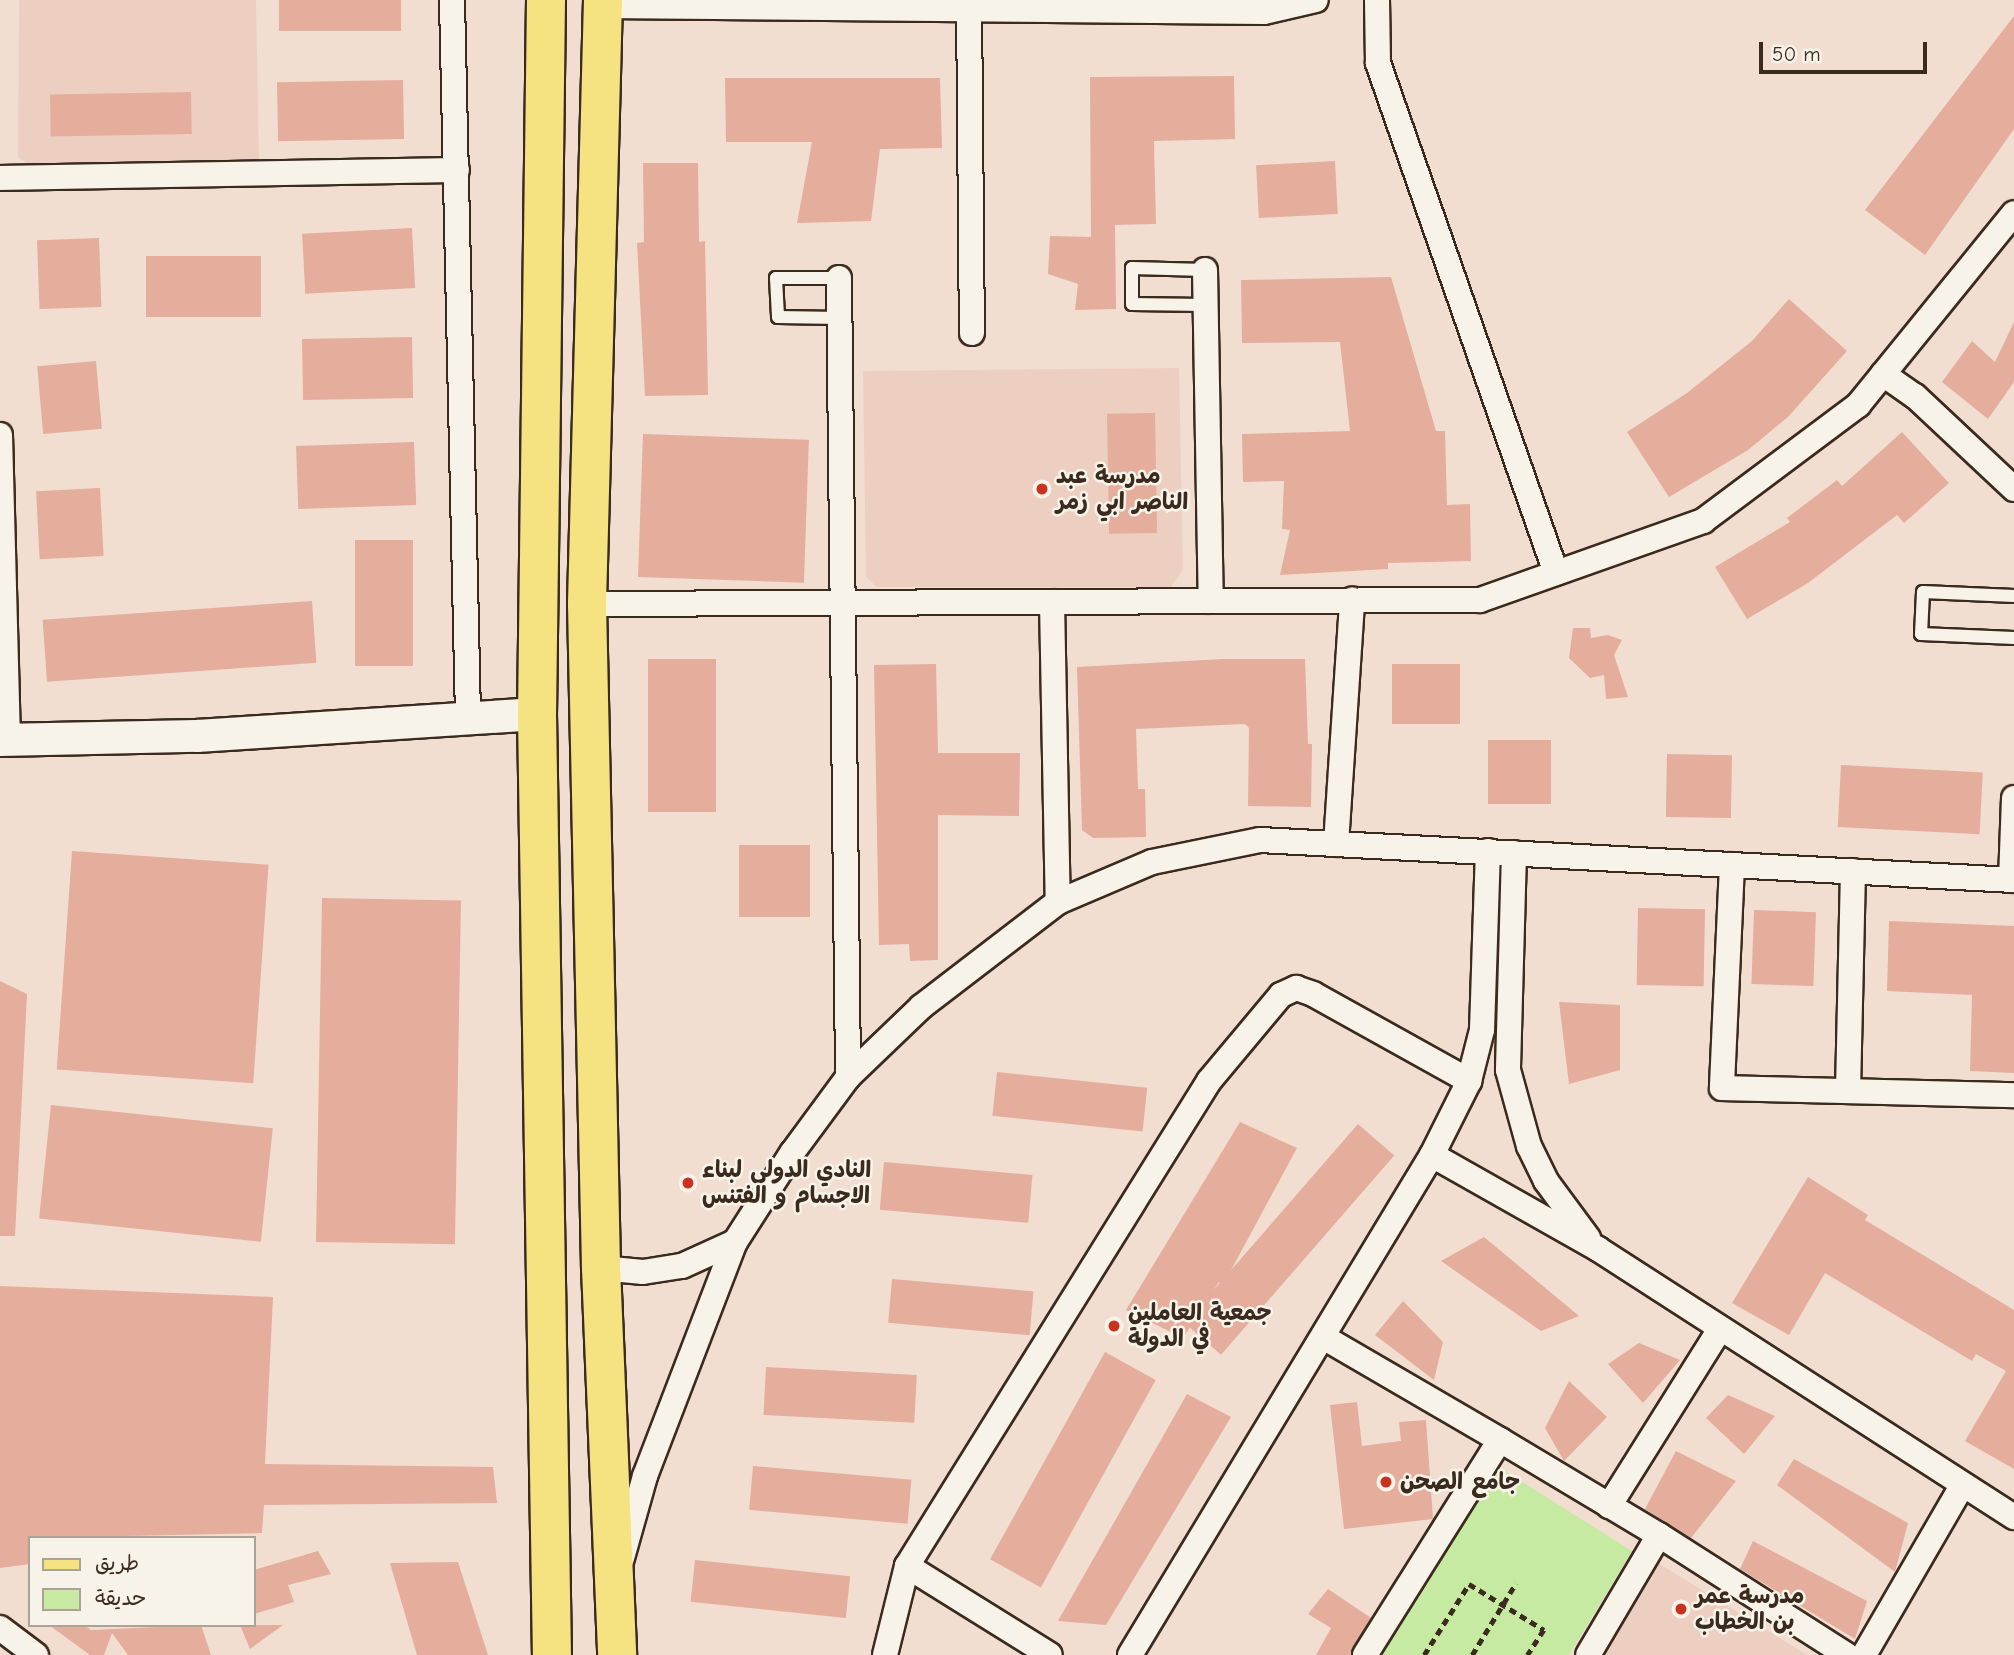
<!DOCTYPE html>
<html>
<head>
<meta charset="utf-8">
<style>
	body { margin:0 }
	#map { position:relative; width:2014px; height:1655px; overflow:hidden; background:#f1ded1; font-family:"Comic Neue","Playpen Sans Arabic",sans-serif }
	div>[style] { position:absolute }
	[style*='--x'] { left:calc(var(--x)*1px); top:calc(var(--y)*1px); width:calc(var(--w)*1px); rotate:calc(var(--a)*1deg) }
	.built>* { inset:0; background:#edcfc1 }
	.green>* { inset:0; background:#c7eaa3 }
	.building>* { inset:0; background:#e4ad9c; transform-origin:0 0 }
	.path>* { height:4.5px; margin-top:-2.25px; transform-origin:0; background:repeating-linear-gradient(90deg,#3b2a1e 0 7px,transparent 0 12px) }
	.roads { filter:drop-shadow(2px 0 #3b2a1e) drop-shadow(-2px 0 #3b2a1e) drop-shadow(0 2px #3b2a1e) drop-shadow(0 -2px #3b2a1e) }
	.service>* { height:12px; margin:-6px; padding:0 6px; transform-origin:6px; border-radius:6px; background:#f7f3e8 }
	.minor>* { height:24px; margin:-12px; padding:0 12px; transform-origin:12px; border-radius:12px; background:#f7f3e8 }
	.tertiary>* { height:32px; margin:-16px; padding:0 16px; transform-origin:16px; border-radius:16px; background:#f7f3e8 }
	.primary>* { height:38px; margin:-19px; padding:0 19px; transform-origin:19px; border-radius:19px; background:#f5e382 }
	.dots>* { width:19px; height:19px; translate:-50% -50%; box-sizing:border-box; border:4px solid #f7f3e8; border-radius:50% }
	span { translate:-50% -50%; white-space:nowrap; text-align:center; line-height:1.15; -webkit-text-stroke:5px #f7f3e8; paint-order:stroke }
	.poi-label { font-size:23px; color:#3b2a1e; font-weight:700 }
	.left { translate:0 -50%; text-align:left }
	.legend { position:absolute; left:28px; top:1536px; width:228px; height:91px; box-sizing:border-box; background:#f7f3e8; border:2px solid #aca397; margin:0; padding:9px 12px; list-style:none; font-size:21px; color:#3b2a1e }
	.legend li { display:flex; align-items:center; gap:14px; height:35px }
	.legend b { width:35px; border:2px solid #aca397 }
	.scale { position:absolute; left:1759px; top:42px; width:168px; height:32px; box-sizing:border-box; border:4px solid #3b2a1e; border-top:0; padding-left:9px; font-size:21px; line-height:24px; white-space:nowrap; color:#3b2a1e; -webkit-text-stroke:5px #f7f3e8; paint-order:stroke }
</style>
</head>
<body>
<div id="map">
	<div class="built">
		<i style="clip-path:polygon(19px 0,256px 0,259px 161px,28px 164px,18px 157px)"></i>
		<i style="clip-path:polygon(1179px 368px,1183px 570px,1171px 587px,877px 587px,866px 577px,863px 371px)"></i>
		<i style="clip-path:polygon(1658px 1563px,1807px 1655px,1602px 1655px)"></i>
	</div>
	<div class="green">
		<i style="clip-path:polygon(1500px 1468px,1632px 1551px,1569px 1655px,1378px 1655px)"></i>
	</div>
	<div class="building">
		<i style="left:279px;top:0;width:122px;height:31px"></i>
		<i style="clip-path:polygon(2014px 16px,2014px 129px,1925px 255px,1865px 210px)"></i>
		<i style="clip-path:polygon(1234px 76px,1235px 139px,1154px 141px,1156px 224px,1115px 225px,1116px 309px,1075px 310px,1078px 284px,1048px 274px,1050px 236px,1091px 237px,1090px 77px)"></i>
		<i style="clip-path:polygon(725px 78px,940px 78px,942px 148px,880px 149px,871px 221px,797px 223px,812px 142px,726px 142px)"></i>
		<i style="left:403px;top:80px;width:59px;height:126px;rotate:89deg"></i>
		<i style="left:191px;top:92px;width:42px;height:141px;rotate:89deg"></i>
		<i style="left:1335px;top:161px;width:53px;height:79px;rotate:87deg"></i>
		<i style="clip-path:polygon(643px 163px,698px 163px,699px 242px,705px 241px,708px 395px,645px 396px,637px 243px,644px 242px)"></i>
		<i style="left:412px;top:228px;width:60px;height:110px;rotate:87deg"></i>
		<i style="left:99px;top:238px;width:69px;height:62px;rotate:88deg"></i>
		<i style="left:261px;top:256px;width:61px;height:115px;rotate:90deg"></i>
		<i style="clip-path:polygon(1391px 277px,1436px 431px,1445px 431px,1447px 505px,1470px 504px,1471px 561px,1388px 563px,1388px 569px,1280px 575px,1290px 530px,1282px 529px,1284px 481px,1243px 482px,1242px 434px,1350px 431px,1340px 342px,1242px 343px,1241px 280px)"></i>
		<i style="clip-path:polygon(1789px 299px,1847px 351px,1788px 417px,1748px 450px,1669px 497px,1627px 432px,1687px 393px,1752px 341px)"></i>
		<i style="clip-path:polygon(2014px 322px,2014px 382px,1988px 419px,1942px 382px,1972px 341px,1995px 362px)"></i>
		<i style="left:412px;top:337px;width:61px;height:110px;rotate:89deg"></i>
		<i style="left:96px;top:361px;width:68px;height:59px;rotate:85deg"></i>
		<i style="left:1155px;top:413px;width:120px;height:48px;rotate:89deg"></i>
		<i style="clip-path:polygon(1902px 432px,1949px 483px,1904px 523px,1897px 515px,1808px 583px,1747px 619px,1715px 567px,1790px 522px,1787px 518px,1837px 480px,1842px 486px)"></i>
		<i style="left:643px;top:434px;width:166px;height:143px;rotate:2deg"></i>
		<i style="left:414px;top:442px;width:63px;height:118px;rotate:88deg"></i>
		<i style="left:100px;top:488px;width:68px;height:64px;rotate:87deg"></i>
		<i style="left:413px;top:540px;width:126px;height:58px;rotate:90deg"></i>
		<i style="left:312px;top:601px;width:62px;height:270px;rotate:86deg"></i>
		<i style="clip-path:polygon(1573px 628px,1590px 628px,1591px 638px,1608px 635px,1622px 640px,1614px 655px,1628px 697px,1606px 699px,1604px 675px,1590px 678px,1569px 658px)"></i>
		<i style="left:716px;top:659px;width:153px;height:68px;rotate:90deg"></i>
		<i style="clip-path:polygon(1223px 659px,1305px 659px,1308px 744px,1312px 744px,1311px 807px,1248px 806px,1249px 728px,1245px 724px,1136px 729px,1138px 789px,1145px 789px,1146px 837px,1093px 838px,1082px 830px,1077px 667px)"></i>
		<i style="clip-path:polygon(936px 664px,938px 753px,1020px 753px,1019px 816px,938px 815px,938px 960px,910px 961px,909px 944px,879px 945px,874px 665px)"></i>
		<i style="left:1460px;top:664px;width:60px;height:68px;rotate:90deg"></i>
		<i style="left:1488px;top:740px;width:63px;height:64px"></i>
		<i style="left:1667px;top:754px;width:65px;height:63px;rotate:1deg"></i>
		<i style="left:1841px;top:765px;width:142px;height:62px;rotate:3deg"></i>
		<i style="left:739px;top:845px;width:71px;height:72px"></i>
		<i style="left:72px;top:851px;width:197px;height:219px;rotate:4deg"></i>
		<i style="left:322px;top:898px;width:139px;height:344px;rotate:1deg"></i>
		<i style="left:1638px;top:908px;width:67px;height:77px;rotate:1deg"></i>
		<i style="left:1754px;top:910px;width:62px;height:74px;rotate:2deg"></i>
		<i style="clip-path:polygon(1889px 921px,2014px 926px,2014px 1073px,1970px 1071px,1972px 995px,1887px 991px)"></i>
		<i style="clip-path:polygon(0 981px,27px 994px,15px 1236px,0 1236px)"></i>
		<i style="clip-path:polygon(1559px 1002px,1620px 1005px,1620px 1070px,1569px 1084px)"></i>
		<i style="left:997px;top:1072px;width:151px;height:44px;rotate:6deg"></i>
		<i style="left:51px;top:1105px;width:223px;height:114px;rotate:6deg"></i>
		<i style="clip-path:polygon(1240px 1122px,1297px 1148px,1223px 1285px,1219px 1282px,1183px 1338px,1126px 1310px)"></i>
		<i style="left:1358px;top:1124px;width:48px;height:264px;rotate:41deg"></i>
		<i style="left:884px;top:1162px;width:149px;height:48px;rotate:5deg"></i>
		<i style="clip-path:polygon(1808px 1177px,1868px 1215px,1865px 1220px,2014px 1310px,2014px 1469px,1965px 1441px,2006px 1371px,1976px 1354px,1972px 1361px,1825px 1273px,1789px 1335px,1732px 1303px)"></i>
		<i style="clip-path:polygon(1484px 1237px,1579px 1316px,1541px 1331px,1441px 1261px)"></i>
		<i style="left:892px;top:1279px;width:142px;height:44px;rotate:5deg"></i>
		<i style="clip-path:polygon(0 1286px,273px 1297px,265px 1464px,493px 1467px,497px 1503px,264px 1505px,262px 1533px,30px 1538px,30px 1564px,0 1568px)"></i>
		<i style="clip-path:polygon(1403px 1301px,1443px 1342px,1434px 1380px,1375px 1335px)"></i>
		<i style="clip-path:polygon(1639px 1343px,1680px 1360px,1643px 1403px,1608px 1364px)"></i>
		<i style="left:1105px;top:1352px;width:58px;height:237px;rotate:29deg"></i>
		<i style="left:766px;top:1367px;width:151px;height:48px;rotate:3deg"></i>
		<i style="clip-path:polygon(1569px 1381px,1607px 1417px,1564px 1461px,1545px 1428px)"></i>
		<i style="clip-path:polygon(1187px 1394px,1231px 1417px,1106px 1625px,1058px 1621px)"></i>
		<i style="clip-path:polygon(1728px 1395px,1775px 1416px,1744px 1454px,1706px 1418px)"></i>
		<i style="clip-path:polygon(1357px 1402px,1362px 1446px,1401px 1441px,1399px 1422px,1426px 1420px,1433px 1519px,1344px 1529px,1330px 1405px)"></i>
		<i style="clip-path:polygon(1676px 1451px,1736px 1481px,1691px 1538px,1645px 1509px)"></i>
		<i style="clip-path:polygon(1794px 1459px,1908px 1523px,1895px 1572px,1777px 1485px)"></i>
		<i style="left:753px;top:1466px;width:159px;height:44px;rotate:5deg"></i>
		<i style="clip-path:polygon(1753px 1541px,1867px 1601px,1855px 1639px,1740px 1569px)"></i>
		<i style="clip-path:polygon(318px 1551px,331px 1574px,288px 1585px,294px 1602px,254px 1614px,254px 1570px)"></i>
		<i style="left:695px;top:1560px;width:156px;height:42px;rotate:6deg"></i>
		<i style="clip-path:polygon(458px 1562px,488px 1655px,417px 1655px,390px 1563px)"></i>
		<i style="clip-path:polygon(1328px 1589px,1371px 1618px,1350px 1655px,1316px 1655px,1331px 1628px,1308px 1614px)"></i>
		<i style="clip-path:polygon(49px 1625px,84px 1625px,91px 1630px,201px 1625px,211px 1655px,128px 1655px,112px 1633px,104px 1655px,90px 1655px)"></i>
		<i style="clip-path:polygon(240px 1625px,283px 1625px,250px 1649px)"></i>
	</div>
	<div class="path">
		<i style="--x:1424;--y:1655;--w:84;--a:-57.6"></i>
		<i style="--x:1469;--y:1584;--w:88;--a:31.5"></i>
		<i style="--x:1544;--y:1630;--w:30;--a:123"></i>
		<i style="--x:1472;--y:1655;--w:84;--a:-58.6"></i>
	</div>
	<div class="roads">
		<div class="service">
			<i style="--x:1205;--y:270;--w:73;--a:-178.4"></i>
			<i style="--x:1132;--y:268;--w:36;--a:90"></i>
			<i style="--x:1132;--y:304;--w:73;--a:0.8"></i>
			<i style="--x:839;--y:278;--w:63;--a:180"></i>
			<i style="--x:776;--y:278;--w:39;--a:87"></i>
			<i style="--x:778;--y:317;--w:62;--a:0.9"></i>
			<i style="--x:2014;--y:596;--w:91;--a:-177.5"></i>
			<i style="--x:1923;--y:592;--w:42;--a:92.7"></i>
			<i style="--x:1921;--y:634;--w:93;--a:2.5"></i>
		</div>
		<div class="minor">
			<i style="--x:452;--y:0;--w:717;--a:88.72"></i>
			<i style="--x:969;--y:0;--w:333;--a:89.5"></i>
			<i style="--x:1377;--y:0;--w:63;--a:89.1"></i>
			<i style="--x:1378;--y:63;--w:540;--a:70.76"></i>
			<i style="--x:603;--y:6;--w:661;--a:0.52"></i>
			<i style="--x:1264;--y:12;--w:53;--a:-13"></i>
			<i style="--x:0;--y:178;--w:457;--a:-1"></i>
			<i style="--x:1205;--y:270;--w:331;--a:89"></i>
			<i style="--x:839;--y:278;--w:799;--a:89.35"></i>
			<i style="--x:1883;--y:374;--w:39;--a:35"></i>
			<i style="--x:1915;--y:396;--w:136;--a:43.2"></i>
			<i style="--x:0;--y:435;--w:306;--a:88.5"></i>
			<i style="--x:1052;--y:602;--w:300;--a:88.9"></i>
			<i style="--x:587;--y:604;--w:893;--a:-0.26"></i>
			<i style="--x:1480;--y:600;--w:237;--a:-19.5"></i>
			<i style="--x:1703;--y:521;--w:194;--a:-36.8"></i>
			<i style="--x:1858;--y:405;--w:247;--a:-50.9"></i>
			<i style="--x:1336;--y:844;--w:245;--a:-86.2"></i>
			<i style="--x:1514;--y:853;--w:217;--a:91.6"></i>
			<i style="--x:1508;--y:1070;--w:79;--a:74.6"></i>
			<i style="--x:1529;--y:1146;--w:39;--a:64"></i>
			<i style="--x:1546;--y:1181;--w:71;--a:53.6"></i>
			<i style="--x:1732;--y:865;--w:223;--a:92.6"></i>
			<i style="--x:1722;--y:1088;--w:292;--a:1.4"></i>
			<i style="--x:2011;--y:880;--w:82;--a:-87.9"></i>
			<i style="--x:1848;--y:1091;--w:220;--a:-88.7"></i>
			<i style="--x:1432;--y:1155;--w:191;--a:29.5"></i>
			<i style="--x:1598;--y:1249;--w:495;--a:32.8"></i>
			<i style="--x:601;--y:1268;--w:42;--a:5.4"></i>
			<i style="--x:643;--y:1272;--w:39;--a:-9"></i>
			<i style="--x:682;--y:1266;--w:58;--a:-24.4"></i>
			<i style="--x:1323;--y:1337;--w:205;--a:30.2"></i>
			<i style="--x:1609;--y:1506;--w:209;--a:-57.9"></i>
			<i style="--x:1659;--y:1535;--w:223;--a:32.6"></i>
			<i style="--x:622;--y:1558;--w:85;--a:-74.3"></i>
			<i style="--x:645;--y:1476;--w:251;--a:-69"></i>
			<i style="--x:735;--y:1242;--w:106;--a:-57.4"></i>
			<i style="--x:792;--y:1153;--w:94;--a:-53.6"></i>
			<i style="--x:848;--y:1077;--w:101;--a:-43.8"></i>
			<i style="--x:921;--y:1007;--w:173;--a:-37.5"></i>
			<i style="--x:1058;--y:902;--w:102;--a:-23.1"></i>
			<i style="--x:1152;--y:862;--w:110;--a:-11.5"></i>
			<i style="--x:1260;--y:840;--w:755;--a:3.04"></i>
			<i style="--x:907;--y:1566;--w:168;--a:31.9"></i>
			<i style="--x:0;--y:1628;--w:45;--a:36.9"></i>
			<i style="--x:885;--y:1655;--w:92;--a:-76.1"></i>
			<i style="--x:907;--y:1566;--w:571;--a:-58.09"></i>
			<i style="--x:1209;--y:1081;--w:112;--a:-50.1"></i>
			<i style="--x:1281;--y:995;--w:17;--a:-25"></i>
			<i style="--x:1296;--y:988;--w:18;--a:19"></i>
			<i style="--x:1313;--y:994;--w:179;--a:29.1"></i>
			<i style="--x:1130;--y:1655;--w:584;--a:-58.87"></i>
			<i style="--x:1432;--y:1155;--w:83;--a:-63.4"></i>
			<i style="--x:1469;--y:1081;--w:53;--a:-75.7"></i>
			<i style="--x:1482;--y:1030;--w:179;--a:-88.1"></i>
			<i style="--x:1365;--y:1655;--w:254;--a:-57.9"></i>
			<i style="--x:1500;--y:1440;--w:185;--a:30.9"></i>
			<i style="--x:1659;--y:1535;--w:139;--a:120.6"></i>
			<i style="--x:1864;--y:1655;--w:195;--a:-59.9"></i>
		</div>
		<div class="tertiary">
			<i style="--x:0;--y:740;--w:197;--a:-1.2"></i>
			<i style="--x:197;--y:736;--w:341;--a:-3.7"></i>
		</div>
		<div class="primary">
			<i style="--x:546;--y:0;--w:714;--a:90.72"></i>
			<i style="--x:537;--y:714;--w:941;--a:89.09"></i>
			<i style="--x:603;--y:0;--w:604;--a:91.52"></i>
			<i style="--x:587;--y:604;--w:664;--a:88.79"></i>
			<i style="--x:601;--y:1268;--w:387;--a:87.6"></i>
		</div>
	</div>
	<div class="dots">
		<i style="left:1042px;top:489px;background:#c8321e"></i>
		<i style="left:688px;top:1183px;background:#c8321e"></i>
		<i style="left:1114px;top:1326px;background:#c8321e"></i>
		<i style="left:1386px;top:1482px;background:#c8321e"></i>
		<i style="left:1681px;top:1609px;background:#c8321e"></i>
	</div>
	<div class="poi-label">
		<span class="left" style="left:1056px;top:489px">مدرسة عبد<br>الناصر ابي زمر</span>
		<span class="left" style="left:702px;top:1183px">النادي الدولي لبناء<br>الاجسام و الفتنس</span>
		<span class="left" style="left:1128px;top:1326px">جمعية العاملين<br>في الدولة</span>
		<span class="left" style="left:1400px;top:1482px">جامع الصحن</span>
		<span class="left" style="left:1695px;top:1609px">مدرسة عمر<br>بن الخطاب</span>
	</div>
	<ul class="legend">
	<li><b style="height:9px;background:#f5e382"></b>طريق</li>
	<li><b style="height:19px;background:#c7eaa3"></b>حديقة</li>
	</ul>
	<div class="scale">50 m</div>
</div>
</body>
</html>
